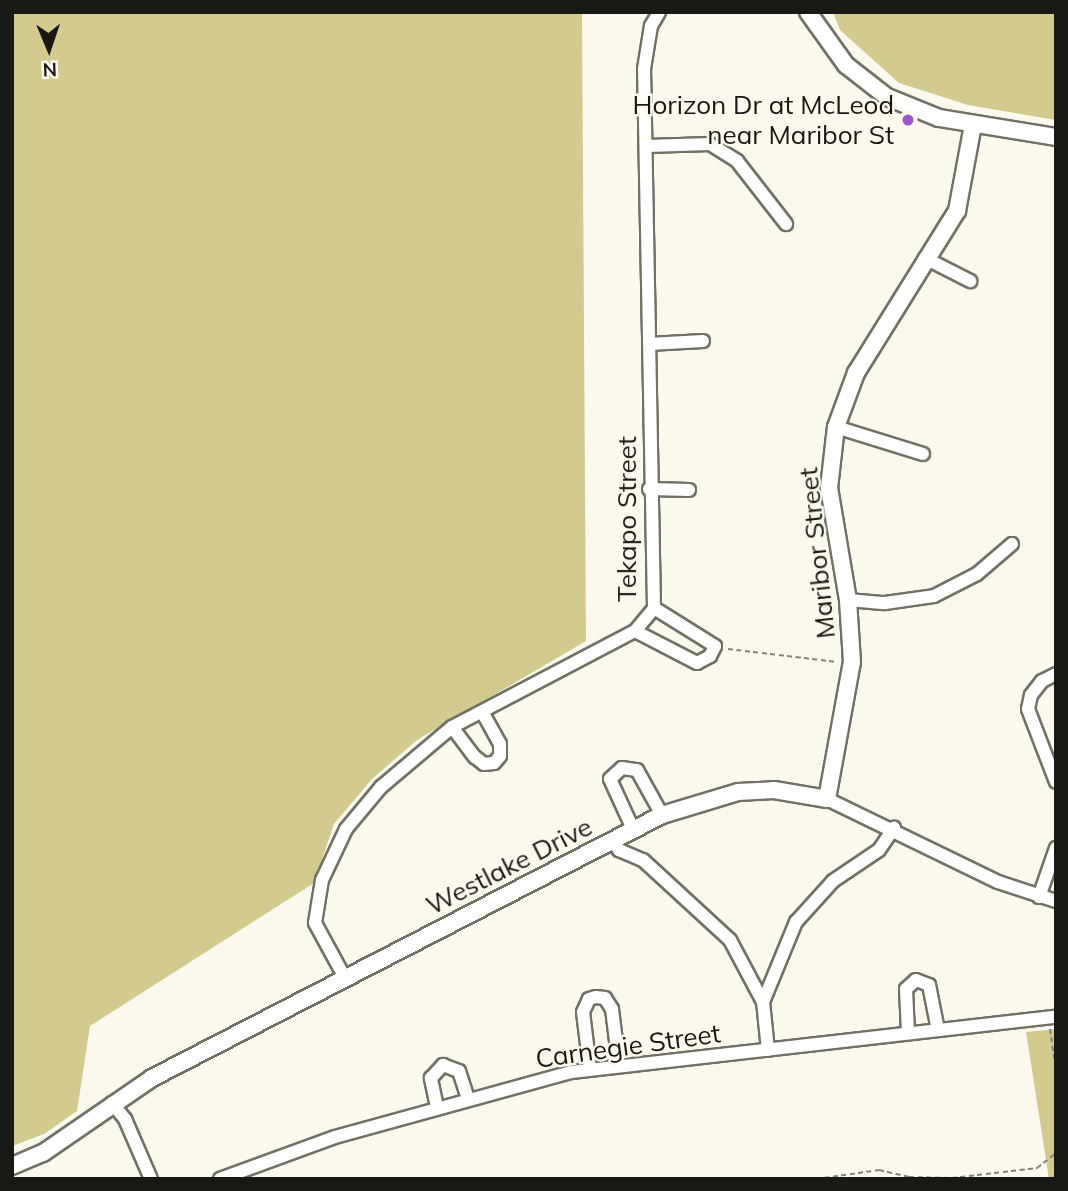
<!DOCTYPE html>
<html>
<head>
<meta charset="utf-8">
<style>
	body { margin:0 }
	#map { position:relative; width:1068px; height:1191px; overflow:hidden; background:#fbf9ed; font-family:Mulish,sans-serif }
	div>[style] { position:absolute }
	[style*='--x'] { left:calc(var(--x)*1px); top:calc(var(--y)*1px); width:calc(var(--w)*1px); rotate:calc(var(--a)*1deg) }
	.green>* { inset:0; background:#d3ca8f }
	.path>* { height:2px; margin-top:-1px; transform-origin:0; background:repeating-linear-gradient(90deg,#84837b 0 5px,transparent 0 8.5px) }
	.roads { filter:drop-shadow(2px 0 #727166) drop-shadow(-2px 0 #727166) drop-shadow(0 2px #727166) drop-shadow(0 -2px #727166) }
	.street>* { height:12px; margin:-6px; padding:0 6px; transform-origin:6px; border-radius:6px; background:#fff }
	.secondary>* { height:16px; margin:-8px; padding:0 8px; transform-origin:8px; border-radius:8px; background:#fff }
	.dots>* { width:19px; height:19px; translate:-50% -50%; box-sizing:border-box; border:4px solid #fbf9ed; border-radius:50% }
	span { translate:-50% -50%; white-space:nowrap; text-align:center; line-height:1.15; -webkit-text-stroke:5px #fbf9ed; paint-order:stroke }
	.poi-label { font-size:26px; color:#191814 }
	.right { translate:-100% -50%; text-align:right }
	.street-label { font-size:26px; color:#191814 }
	.frame { position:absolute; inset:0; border:14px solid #191814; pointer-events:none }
	.north { position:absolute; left:14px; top:14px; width:70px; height:70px; -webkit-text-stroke:5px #fbf9ed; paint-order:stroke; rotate:178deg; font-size:19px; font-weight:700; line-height:28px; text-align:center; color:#191814 }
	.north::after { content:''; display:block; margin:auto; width:24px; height:32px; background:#191814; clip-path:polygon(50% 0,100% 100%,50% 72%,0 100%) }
</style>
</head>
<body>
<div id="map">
	<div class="green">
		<i style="clip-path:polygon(12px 12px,582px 12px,586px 641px,417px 740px,372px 779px,334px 824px,314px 883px,90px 1026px,77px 1111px,44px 1134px,12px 1146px)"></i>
		<i style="clip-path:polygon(833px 12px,1056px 12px,1056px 120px,968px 105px,899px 83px,840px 30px)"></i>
		<i style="clip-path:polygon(1056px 1029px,1056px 1179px,1049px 1179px,1026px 1032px)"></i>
	</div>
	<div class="path">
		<i style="--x:728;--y:649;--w:110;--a:6.8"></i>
		<i style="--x:1050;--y:1029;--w:41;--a:81.7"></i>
		<i style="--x:816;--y:1179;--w:64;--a:-8.1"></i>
		<i style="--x:879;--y:1170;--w:31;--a:13"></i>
		<i style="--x:909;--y:1177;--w:43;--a:1.3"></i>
		<i style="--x:952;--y:1178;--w:86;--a:-6.7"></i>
		<i style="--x:1037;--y:1168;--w:24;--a:-38"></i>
	</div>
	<div class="roads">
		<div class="street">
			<i style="--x:647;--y:146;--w:63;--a:-1.8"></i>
			<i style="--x:710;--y:144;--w:32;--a:32"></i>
			<i style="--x:737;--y:161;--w:80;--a:52.1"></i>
			<i style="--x:925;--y:258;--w:51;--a:27.1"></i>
			<i style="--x:649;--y:344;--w:54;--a:-3.2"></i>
			<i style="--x:836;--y:427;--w:91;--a:17.2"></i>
			<i style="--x:649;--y:489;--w:40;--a:1.4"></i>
			<i style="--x:848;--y:600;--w:37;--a:5"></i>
			<i style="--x:885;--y:603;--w:49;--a:-8.1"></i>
			<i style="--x:934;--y:596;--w:48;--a:-27.1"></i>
			<i style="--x:977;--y:574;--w:46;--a:-40.6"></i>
			<i style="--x:635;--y:631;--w:70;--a:27.3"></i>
			<i style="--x:697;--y:663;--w:15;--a:-28"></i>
			<i style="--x:710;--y:656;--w:11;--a:-63"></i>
			<i style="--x:715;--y:646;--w:72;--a:-148.1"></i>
			<i style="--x:1056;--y:674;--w:16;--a:153"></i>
			<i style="--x:1042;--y:681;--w:18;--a:128"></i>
			<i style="--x:1031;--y:695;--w:14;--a:102"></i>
			<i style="--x:1028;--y:709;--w:78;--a:69"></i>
			<i style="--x:452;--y:727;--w:38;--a:53"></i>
			<i style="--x:475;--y:757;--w:11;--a:38"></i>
			<i style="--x:484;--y:764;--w:10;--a:-6"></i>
			<i style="--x:494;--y:763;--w:9;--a:-49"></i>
			<i style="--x:500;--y:756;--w:12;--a:-90"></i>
			<i style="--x:500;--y:744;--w:37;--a:-119"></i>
			<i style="--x:827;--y:799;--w:190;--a:25.9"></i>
			<i style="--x:998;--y:882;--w:61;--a:18.1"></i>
			<i style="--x:633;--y:829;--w:55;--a:-114.7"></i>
			<i style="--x:610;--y:779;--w:16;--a:-43"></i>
			<i style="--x:622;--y:768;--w:15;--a:8"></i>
			<i style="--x:637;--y:770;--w:51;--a:60.9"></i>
			<i style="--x:613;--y:840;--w:12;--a:59"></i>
			<i style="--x:619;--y:850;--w:26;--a:23"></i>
			<i style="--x:643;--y:860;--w:118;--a:42.6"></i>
			<i style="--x:730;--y:940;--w:70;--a:62"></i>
			<i style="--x:1039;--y:897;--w:52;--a:-70.9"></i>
			<i style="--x:345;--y:978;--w:63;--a:-118.6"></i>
			<i style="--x:315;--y:923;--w:44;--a:-80.8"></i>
			<i style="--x:322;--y:880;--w:56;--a:-64.8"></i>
			<i style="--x:346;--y:829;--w:55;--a:-50.2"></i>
			<i style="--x:381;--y:787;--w:93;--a:-40.2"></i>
			<i style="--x:452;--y:727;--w:207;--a:-27.7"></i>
			<i style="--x:635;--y:631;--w:30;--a:-50"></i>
			<i style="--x:654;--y:608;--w:539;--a:-91.06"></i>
			<i style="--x:644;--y:69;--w:44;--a:-80.8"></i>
			<i style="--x:651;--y:26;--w:16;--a:-60"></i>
			<i style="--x:908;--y:1033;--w:44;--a:-92.6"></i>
			<i style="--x:906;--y:989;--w:13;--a:-42"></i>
			<i style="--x:916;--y:980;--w:14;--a:21"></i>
			<i style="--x:929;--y:985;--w:46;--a:78.7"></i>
			<i style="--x:768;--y:1050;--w:48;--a:-95.9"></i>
			<i style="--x:763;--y:1002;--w:87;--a:-67.6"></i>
			<i style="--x:796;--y:922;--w:55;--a:-47.9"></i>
			<i style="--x:833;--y:881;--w:55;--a:-34"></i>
			<i style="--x:879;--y:850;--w:27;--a:-56"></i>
			<i style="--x:590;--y:1069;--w:57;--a:-97"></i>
			<i style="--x:583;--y:1012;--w:14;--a:-65"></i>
			<i style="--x:589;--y:999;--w:7;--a:-16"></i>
			<i style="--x:596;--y:997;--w:9;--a:6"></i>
			<i style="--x:605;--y:998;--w:13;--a:58"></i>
			<i style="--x:612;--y:1009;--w:56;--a:82.9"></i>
			<i style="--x:112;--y:1103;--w:21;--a:51"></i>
			<i style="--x:125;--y:1119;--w:65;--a:66.6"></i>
			<i style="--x:437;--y:1107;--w:30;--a:-102"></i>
			<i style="--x:431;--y:1078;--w:18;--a:-47"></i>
			<i style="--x:443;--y:1065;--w:17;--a:21"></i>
			<i style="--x:459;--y:1071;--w:29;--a:72"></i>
			<i style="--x:220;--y:1179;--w:122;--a:-20.1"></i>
			<i style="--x:335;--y:1137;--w:245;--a:-15.4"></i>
			<i style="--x:571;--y:1072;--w:488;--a:-6.5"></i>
		</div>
		<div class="secondary">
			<i style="--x:808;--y:12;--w:65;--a:54.4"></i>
			<i style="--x:846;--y:65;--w:52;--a:38"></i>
			<i style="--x:887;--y:97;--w:56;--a:22"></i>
			<i style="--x:939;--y:118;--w:119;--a:9.2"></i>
			<i style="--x:12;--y:1166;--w:34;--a:-23"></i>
			<i style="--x:43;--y:1153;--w:132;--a:-34.5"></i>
			<i style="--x:152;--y:1078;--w:574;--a:-27.28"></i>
			<i style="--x:662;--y:815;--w:79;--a:-16.8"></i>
			<i style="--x:738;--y:792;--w:36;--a:-3"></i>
			<i style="--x:774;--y:790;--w:54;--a:9.6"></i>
			<i style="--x:827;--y:799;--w:139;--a:-79.7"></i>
			<i style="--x:852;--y:662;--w:62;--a:-93.7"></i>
			<i style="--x:848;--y:600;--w:114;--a:-99.6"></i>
			<i style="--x:829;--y:488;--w:61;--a:-83.5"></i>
			<i style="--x:836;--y:427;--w:58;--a:-69.7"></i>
			<i style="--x:856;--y:373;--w:191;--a:-58.1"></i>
			<i style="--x:957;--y:211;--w:87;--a:-79.5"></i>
		</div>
	</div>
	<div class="dots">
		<i style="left:908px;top:120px;background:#9e57cb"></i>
	</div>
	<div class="poi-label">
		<span class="right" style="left:894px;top:120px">Horizon Dr at McLeod<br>near Maribor St</span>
	</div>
	<div class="street-label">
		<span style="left:627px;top:519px;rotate:-90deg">Tekapo Street</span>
		<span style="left:817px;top:553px;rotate:-96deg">Maribor Street</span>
		<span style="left:509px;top:866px;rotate:-27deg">Westlake Drive</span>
		<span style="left:628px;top:1046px;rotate:-8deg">Carnegie Street</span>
	</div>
	<div class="frame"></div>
	<div class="north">N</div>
</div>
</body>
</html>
